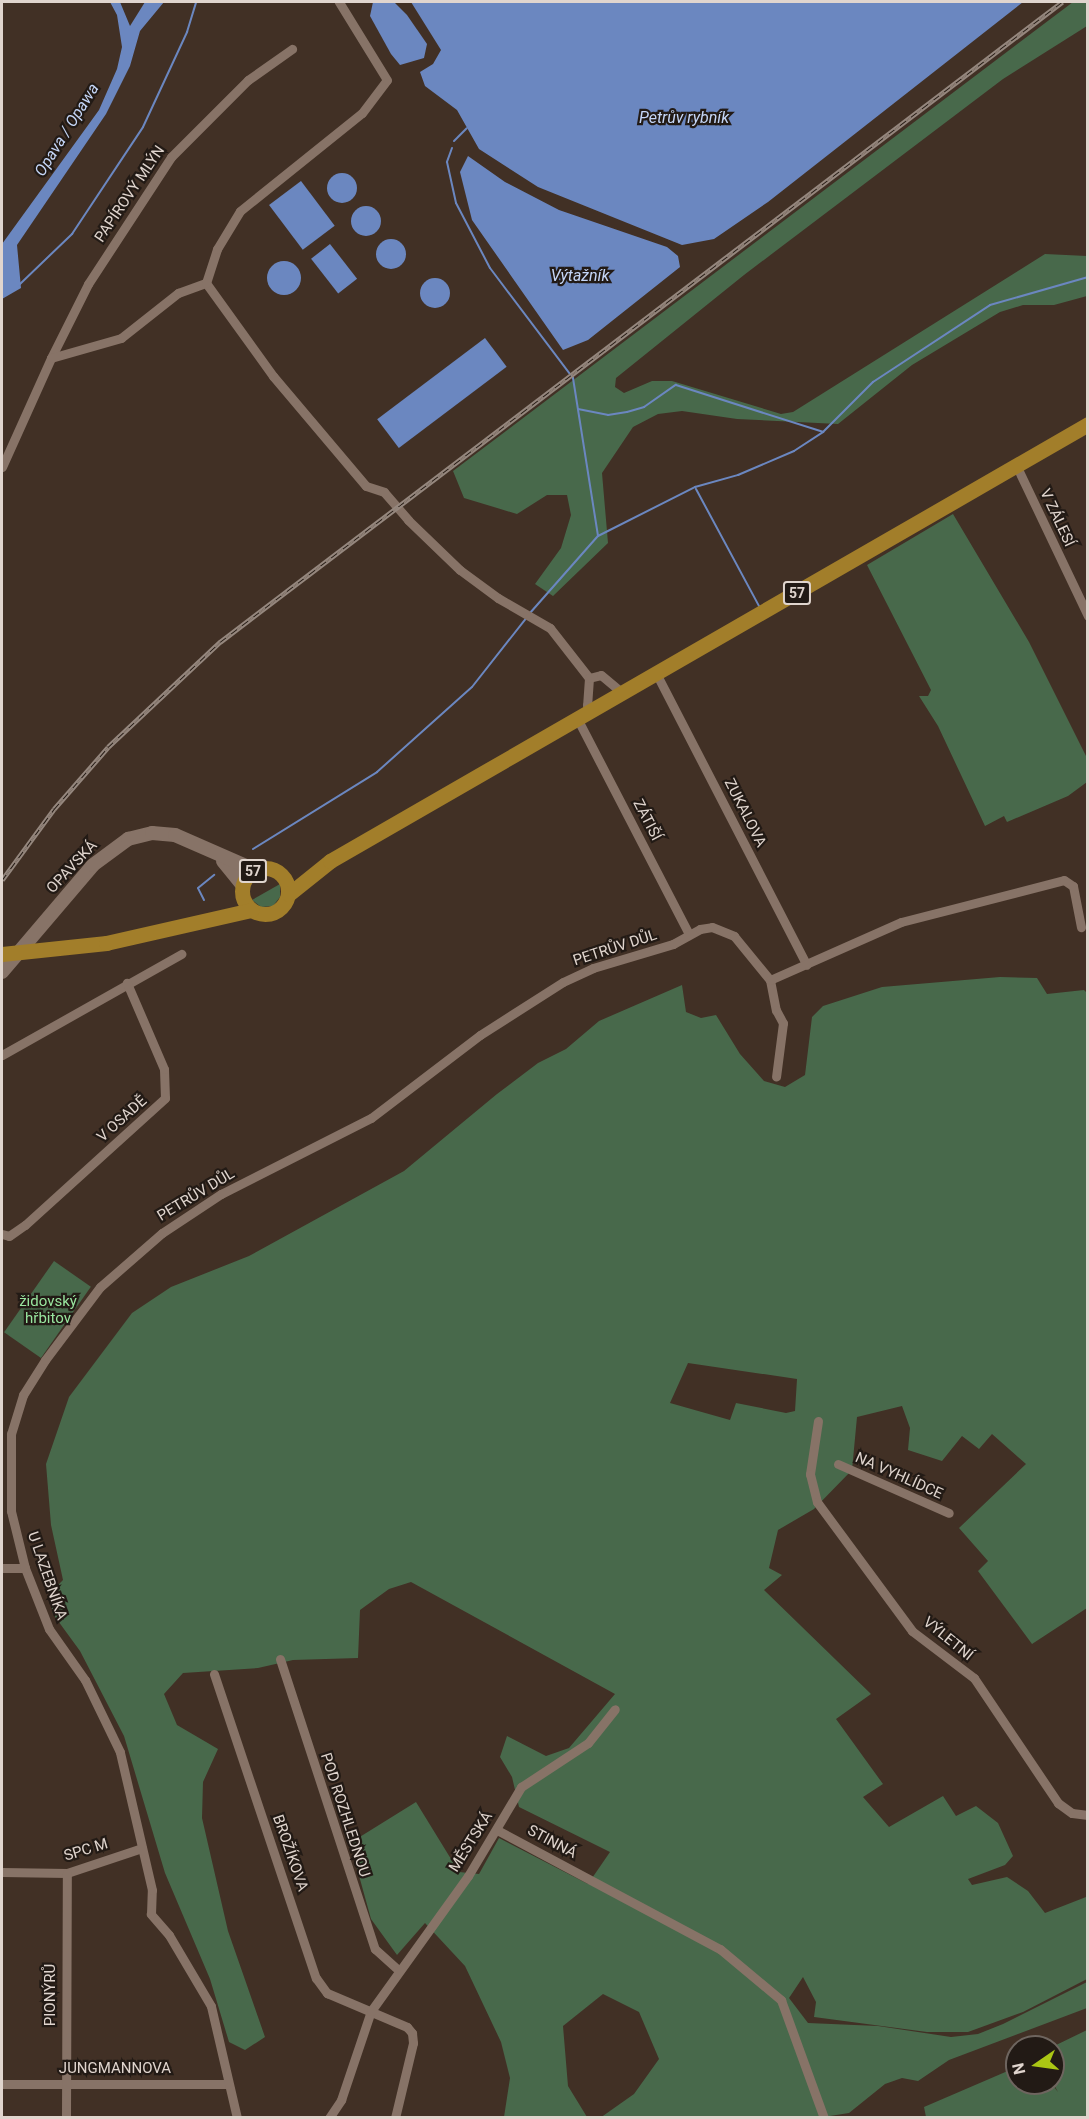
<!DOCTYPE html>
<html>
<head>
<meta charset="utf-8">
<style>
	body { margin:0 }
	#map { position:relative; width:1089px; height:2119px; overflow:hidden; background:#413025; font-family:Roboto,sans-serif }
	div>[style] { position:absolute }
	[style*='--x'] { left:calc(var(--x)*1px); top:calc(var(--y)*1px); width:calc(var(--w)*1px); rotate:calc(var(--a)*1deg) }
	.green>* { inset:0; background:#48694b; transform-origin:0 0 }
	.water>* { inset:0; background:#6b87c0; transform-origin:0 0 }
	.round { border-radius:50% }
	.stream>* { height:2px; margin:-1px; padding:0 1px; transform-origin:1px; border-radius:1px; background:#6b87c0 }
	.minor>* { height:9px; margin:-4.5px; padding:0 4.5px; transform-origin:4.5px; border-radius:4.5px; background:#877367 }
	.secondary>* { height:14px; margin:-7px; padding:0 7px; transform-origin:7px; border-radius:7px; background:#877367 }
	.primary>* { height:15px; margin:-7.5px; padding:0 7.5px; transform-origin:7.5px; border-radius:7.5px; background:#a27e2a }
	.primary>.ring { margin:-7.5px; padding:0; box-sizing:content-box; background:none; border:15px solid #a27e2a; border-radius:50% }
	.rail>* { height:4.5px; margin-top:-2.25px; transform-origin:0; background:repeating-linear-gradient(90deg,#221a15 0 7px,#95877e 0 14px); box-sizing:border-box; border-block:2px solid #95877e }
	span { translate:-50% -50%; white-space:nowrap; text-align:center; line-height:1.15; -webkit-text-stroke:4.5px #221a15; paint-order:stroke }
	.shield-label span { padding:2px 4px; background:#221a15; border:2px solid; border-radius:4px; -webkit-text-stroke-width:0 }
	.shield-label { font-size:14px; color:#e0d5ce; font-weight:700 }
	.street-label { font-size:15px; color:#e0d5ce }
	.park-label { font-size:15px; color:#99e69f }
	.water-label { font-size:16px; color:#c5d6f7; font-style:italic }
	.frame { position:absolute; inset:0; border:3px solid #e0d5ce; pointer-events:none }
	.north { position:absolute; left:1005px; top:2035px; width:60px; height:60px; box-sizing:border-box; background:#221a15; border:2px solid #6e655f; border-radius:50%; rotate:257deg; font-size:16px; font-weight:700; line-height:24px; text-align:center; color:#e0d5ce }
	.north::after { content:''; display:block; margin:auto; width:21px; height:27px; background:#abc614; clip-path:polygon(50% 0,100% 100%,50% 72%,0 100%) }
</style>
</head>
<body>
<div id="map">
	<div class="green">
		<i style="clip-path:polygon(1073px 2px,1087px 2px,1087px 26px,1003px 79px,744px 275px,616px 378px,615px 387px,624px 393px,652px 381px,672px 381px,781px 414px,793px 412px,1045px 254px,1087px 256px,1087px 296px,1054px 305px,1023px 305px,1000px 312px,912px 365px,838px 424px,737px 419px,682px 411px,658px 414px,633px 427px,602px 473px,608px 543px,553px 596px,535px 584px,561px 548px,571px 515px,567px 495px,547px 495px,517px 514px,464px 498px,453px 471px)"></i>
		<i style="clip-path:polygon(953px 514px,1029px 642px,1087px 758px,1087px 782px,1068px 796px,1007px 822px,1004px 816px,985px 826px,938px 726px,919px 696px,928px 696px,931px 690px,867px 565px)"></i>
		<i style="clip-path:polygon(280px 884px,280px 897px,273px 906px,261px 907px,252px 900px)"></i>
		<i style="clip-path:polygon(evenodd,1000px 977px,1037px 978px,1047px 994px,1084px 990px,1088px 994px,1087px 1608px,1032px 1644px,978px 1571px,988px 1561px,959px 1528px,1026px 1464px,992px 1434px,979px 1449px,962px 1436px,942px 1461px,908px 1450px,910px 1428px,902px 1406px,857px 1417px,852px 1470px,814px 1509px,778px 1530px,769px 1568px,782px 1575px,764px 1590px,871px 1694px,836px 1719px,883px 1784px,863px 1797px,889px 1827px,943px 1796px,956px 1816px,976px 1806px,998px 1823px,1013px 1856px,1005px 1865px,968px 1879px,972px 1885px,1007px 1877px,1028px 1891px,1045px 1913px,1086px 1897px,1087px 1979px,1023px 2012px,968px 2032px,927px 2032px,814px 2017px,816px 2002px,803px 1977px,789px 1998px,808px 2023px,878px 2026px,951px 2037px,978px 2034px,1003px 2024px,1087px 1982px,1087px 2008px,949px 2060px,918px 2081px,902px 2078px,885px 2084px,849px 2113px,817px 2118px,600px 2118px,634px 2094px,659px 2059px,639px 2012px,603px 1994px,563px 2026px,568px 2086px,587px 2117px,504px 2117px,510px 2078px,501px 2042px,465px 1966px,425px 1923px,397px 1955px,371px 1919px,350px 1843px,416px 1802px,459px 1872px,479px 1874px,499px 1838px,588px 1884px,610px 1852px,519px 1807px,512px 1777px,500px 1757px,507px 1736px,546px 1756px,569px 1748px,615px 1694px,411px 1582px,389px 1589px,360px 1610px,358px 1658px,293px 1660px,258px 1668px,183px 1673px,164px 1694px,177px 1725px,218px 1749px,203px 1782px,202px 1818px,228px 1931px,265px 2037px,245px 2050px,229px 2042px,210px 1979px,165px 1873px,124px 1736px,80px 1651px,53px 1614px,49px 1594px,63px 1580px,51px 1525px,46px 1464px,69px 1397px,132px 1313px,171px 1287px,249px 1256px,404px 1171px,497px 1094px,538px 1063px,566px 1049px,599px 1021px,682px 985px,686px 1012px,701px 1018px,716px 1015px,740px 1054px,764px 1081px,785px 1087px,805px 1075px,812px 1017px,823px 1006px,882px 987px,1000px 977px,688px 1363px,797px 1379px,795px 1411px,786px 1413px,736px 1403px,730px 1420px,670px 1403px,688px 1363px)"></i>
		<i style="left:54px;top:1261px;width:45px;height:87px;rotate:35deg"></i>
		<i style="clip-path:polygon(1087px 2030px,1087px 2117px,926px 2117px,924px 2107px,1017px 2067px,1017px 2083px,1051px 2083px,1058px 2092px,1053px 2083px,1052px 2047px)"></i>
	</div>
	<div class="water">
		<i style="clip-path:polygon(110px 2px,120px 2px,130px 26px,145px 2px,164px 2px,140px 31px,130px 66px,106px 114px,17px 245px,21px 288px,2px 299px,2px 244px,99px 110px,117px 69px,122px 47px,117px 15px)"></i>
		<i style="clip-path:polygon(373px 2px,394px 2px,407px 15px,427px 44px,424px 58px,400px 65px,391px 54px,370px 16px)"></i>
		<i style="clip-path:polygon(411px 2px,1023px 2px,768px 202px,714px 239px,682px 245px,538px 187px,479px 149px,457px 110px,425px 86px,420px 72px,433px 64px,441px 50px)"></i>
		<i style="clip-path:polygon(468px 156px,505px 182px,559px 210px,667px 247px,678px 256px,680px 267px,588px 340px,563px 350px,472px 220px,460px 172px)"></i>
		<i class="round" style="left:327px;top:173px;width:30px;height:30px"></i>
		<i style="left:301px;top:181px;width:56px;height:40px;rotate:53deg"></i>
		<i class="round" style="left:351px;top:206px;width:30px;height:30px"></i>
		<i class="round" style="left:376px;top:239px;width:30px;height:30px"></i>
		<i style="left:330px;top:244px;width:44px;height:24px;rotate:52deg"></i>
		<i class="round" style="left:267px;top:261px;width:34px;height:34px"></i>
		<i class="round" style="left:420px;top:278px;width:30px;height:30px"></i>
		<i style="left:485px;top:338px;width:36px;height:135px;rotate:53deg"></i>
	</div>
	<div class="stream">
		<i style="--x:454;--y:141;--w:18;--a:-45"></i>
		<i style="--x:452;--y:148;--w:15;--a:110"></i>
		<i style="--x:447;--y:162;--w:42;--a:77.6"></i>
		<i style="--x:456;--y:203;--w:73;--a:62.4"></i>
		<i style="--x:490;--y:268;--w:138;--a:53"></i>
		<i style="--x:573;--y:378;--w:160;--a:81"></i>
		<i style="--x:19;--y:285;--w:74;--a:-43.9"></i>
		<i style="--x:72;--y:234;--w:128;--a:-56.4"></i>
		<i style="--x:143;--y:127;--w:105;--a:-65.1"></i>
		<i style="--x:187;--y:32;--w:31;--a:-73"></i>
		<i style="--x:578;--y:409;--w:31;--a:11"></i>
		<i style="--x:608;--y:415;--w:19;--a:-9"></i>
		<i style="--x:627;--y:412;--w:18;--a:-16"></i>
		<i style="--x:644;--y:407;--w:39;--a:-35"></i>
		<i style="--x:676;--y:385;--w:154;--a:17.7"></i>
		<i style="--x:696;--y:489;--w:135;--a:61.7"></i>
		<i style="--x:530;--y:613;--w:103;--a:-48.6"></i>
		<i style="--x:598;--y:536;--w:109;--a:-26.8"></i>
		<i style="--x:695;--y:487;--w:45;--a:-15.6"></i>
		<i style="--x:738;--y:475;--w:61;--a:-23.2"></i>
		<i style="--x:794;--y:451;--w:35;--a:-33"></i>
		<i style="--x:823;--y:432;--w:71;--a:-45"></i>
		<i style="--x:873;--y:382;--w:140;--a:-33.3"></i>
		<i style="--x:990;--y:305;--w:102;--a:-15.9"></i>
		<i style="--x:253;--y:849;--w:146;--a:-31.8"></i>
		<i style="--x:377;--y:772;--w:127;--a:-41.8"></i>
		<i style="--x:472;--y:687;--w:89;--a:-51.8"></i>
		<i style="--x:204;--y:900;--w:13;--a:-117"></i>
		<i style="--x:198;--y:888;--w:21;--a:-39"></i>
	</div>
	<div class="minor">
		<i style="--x:206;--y:283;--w:115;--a:54.2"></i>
		<i style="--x:273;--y:376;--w:144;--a:49.8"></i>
		<i style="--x:366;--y:486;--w:19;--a:18"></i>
		<i style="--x:384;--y:492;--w:37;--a:49"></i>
		<i style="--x:408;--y:520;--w:72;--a:43.9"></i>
		<i style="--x:460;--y:570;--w:47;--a:36.4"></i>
		<i style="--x:498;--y:598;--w:60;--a:30"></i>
		<i style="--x:550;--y:628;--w:63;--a:52"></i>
		<i style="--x:589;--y:678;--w:27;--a:94"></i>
		<i style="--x:587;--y:705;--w:9;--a:69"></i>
		<i style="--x:51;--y:358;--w:83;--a:-63.4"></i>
		<i style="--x:88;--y:284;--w:152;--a:-56.8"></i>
		<i style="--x:171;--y:157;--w:109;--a:-45"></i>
		<i style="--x:248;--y:80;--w:54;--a:-35.2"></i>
		<i style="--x:1016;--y:465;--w:167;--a:64.5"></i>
		<i style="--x:2;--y:467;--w:120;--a:-65.8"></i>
		<i style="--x:51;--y:358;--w:73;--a:-15.9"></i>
		<i style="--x:121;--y:338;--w:73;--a:-38.3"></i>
		<i style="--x:178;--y:293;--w:30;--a:-20"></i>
		<i style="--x:206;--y:283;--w:36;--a:-72"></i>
		<i style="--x:217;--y:249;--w:44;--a:-58.8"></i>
		<i style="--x:240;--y:211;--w:156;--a:-38.8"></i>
		<i style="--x:362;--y:113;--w:41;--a:-52.9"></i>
		<i style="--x:387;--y:80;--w:92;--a:-121.6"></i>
		<i style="--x:657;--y:675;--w:326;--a:62.7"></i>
		<i style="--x:589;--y:678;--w:12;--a:-14"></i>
		<i style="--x:601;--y:675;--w:30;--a:40"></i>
		<i style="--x:578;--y:720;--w:241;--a:62.6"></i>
		<i style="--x:770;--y:980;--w:31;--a:79"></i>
		<i style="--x:776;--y:1010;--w:15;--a:62"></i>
		<i style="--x:783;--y:1023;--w:54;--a:97.4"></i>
		<i style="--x:2;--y:1055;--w:206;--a:-29.4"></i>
		<i style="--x:2;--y:1234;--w:7;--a:16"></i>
		<i style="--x:9;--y:1236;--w:19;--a:-35"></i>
		<i style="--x:25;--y:1225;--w:189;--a:-42.2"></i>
		<i style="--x:165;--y:1098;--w:29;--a:-92"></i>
		<i style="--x:164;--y:1069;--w:94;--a:-113.3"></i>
		<i style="--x:818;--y:1421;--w:54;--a:98.6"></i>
		<i style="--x:810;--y:1474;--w:29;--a:76"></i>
		<i style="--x:817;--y:1502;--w:160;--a:53.6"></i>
		<i style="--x:912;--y:1631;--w:78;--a:37.2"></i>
		<i style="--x:974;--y:1678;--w:151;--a:56.1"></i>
		<i style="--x:1058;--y:1803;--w:17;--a:36"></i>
		<i style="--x:1072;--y:1813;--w:16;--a:7"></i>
		<i style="--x:838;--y:1464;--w:121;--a:23.8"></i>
		<i style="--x:2;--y:1568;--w:23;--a:0"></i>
		<i style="--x:280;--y:1659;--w:305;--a:71.9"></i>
		<i style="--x:375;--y:1949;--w:31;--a:42"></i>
		<i style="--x:214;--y:1674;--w:321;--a:71.5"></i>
		<i style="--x:316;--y:1978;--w:19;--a:54"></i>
		<i style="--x:327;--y:1993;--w:87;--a:23"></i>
		<i style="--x:407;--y:2027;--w:8;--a:50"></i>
		<i style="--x:412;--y:2033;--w:10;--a:84"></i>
		<i style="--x:413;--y:2043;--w:77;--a:103.5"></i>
		<i style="--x:497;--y:1830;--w:253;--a:28.1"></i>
		<i style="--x:720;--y:1949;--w:80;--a:39.9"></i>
		<i style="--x:781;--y:2000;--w:126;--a:70"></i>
		<i style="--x:2;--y:1872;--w:65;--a:0.9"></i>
		<i style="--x:67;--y:1873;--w:79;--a:-18.4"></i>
		<i style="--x:2;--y:2084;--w:226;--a:0"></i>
		<i style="--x:66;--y:2118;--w:245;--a:-89.8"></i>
		<i style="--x:237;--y:2118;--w:115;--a:-103.1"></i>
		<i style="--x:211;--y:2006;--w:82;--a:-120.6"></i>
		<i style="--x:169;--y:1935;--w:28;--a:-131"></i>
		<i style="--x:151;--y:1914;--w:24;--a:-88"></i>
		<i style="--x:152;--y:1890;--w:142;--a:-103.1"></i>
		<i style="--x:120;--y:1752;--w:80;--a:-115.9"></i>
		<i style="--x:85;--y:1680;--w:62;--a:-125.2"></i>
		<i style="--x:49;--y:1629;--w:66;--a:-111.5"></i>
		<i style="--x:25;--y:1568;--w:59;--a:-103.8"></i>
		<i style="--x:11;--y:1511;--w:77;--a:-90"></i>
		<i style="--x:11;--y:1434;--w:41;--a:-72.9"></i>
		<i style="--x:23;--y:1395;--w:41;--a:-57.8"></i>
		<i style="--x:45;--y:1360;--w:91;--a:-53"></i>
		<i style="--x:100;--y:1287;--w:82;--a:-41.1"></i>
		<i style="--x:162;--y:1233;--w:71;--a:-33.5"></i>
		<i style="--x:221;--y:1194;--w:168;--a:-26.9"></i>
		<i style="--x:371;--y:1118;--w:137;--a:-37.3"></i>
		<i style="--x:480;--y:1035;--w:98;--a:-32.6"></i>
		<i style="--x:563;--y:982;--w:33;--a:-25"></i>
		<i style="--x:593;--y:968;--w:84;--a:-16.7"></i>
		<i style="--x:673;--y:944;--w:31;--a:-29"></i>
		<i style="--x:700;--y:929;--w:12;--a:-9"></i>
		<i style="--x:712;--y:927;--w:24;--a:22"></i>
		<i style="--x:734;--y:936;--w:57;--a:50.7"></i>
		<i style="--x:770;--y:980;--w:143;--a:-23.9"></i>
		<i style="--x:901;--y:922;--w:168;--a:-14.4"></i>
		<i style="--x:1064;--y:880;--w:11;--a:34"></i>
		<i style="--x:1073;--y:886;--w:42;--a:79"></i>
		<i style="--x:329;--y:2118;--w:22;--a:-56"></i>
		<i style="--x:341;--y:2100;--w:94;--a:-71.4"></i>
		<i style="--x:371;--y:2011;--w:166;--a:-54.3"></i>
		<i style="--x:468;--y:1876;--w:104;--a:-59.2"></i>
		<i style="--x:521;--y:1787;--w:80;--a:-33.3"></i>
		<i style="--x:588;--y:1743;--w:43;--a:-51.5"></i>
	</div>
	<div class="secondary">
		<i style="--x:223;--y:861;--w:32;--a:51"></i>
		<i style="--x:2;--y:972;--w:140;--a:-49.6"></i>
		<i style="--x:93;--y:865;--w:44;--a:-36.6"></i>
		<i style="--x:128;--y:839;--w:25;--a:-14"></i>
		<i style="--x:152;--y:833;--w:23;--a:5"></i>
		<i style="--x:175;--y:835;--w:87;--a:23.6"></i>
	</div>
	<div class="primary">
		<i class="ring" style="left:242px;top:868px;width:31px;height:31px"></i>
		<i style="--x:289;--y:894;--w:53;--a:-38.8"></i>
		<i style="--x:330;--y:861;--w:875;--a:-29.96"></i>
		<i style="--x:2;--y:954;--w:105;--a:-6"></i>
		<i style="--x:106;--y:943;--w:149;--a:-12.8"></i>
	</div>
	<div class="rail">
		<i style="--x:2;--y:880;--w:88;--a:-53.8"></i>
		<i style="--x:54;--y:809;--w:82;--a:-48.9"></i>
		<i style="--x:108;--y:747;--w:154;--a:-43.2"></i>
		<i style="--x:220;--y:642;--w:1058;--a:-37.24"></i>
	</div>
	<div class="shield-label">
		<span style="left:797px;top:593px">57</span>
		<span style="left:253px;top:871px">57</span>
	</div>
	<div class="street-label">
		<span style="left:130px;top:194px;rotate:-56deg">PAPÍROVÝ MLÝN</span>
		<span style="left:1057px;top:518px;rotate:65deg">V ZÁLESÍ</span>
		<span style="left:745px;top:813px;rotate:63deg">ZUKALOVA</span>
		<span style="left:647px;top:820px;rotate:63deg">ZÁTIŠÍ</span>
		<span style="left:72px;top:867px;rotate:-47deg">OPAVSKÁ</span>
		<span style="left:615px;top:948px;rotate:-18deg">PETRŮV DŮL</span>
		<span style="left:122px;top:1119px;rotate:-42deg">V OSADĚ</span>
		<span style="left:196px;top:1195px;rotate:-31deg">PETRŮV DŮL</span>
		<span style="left:899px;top:1476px;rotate:24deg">NA VYHLÍDCE</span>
		<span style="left:47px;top:1576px;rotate:71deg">U LAZEBNÍKA</span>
		<span style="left:948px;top:1639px;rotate:39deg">VÝLETNÍ</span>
		<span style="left:345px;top:1815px;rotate:72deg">POD ROZHLEDNOU</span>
		<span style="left:471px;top:1842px;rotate:-58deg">MĚSTSKÁ</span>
		<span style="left:552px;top:1842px;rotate:28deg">STINNÁ</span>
		<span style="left:86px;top:1850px;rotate:-17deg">SPC M</span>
		<span style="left:290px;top:1853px;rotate:71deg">BROŽÍKOVA</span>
		<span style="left:51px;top:1995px;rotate:-90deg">PIONÝRŮ</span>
		<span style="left:115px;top:2069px">JUNGMANNOVA</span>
	</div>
	<div class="park-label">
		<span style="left:48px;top:1310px">židovský<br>hřbitov</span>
	</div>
	<div class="water-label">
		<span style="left:684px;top:118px">Petrův rybník</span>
		<span style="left:67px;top:130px;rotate:-58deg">Opava / Opawa</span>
		<span style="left:580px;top:276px">Výtažník</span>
	</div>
	<div class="frame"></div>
	<div class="north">N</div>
</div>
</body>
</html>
